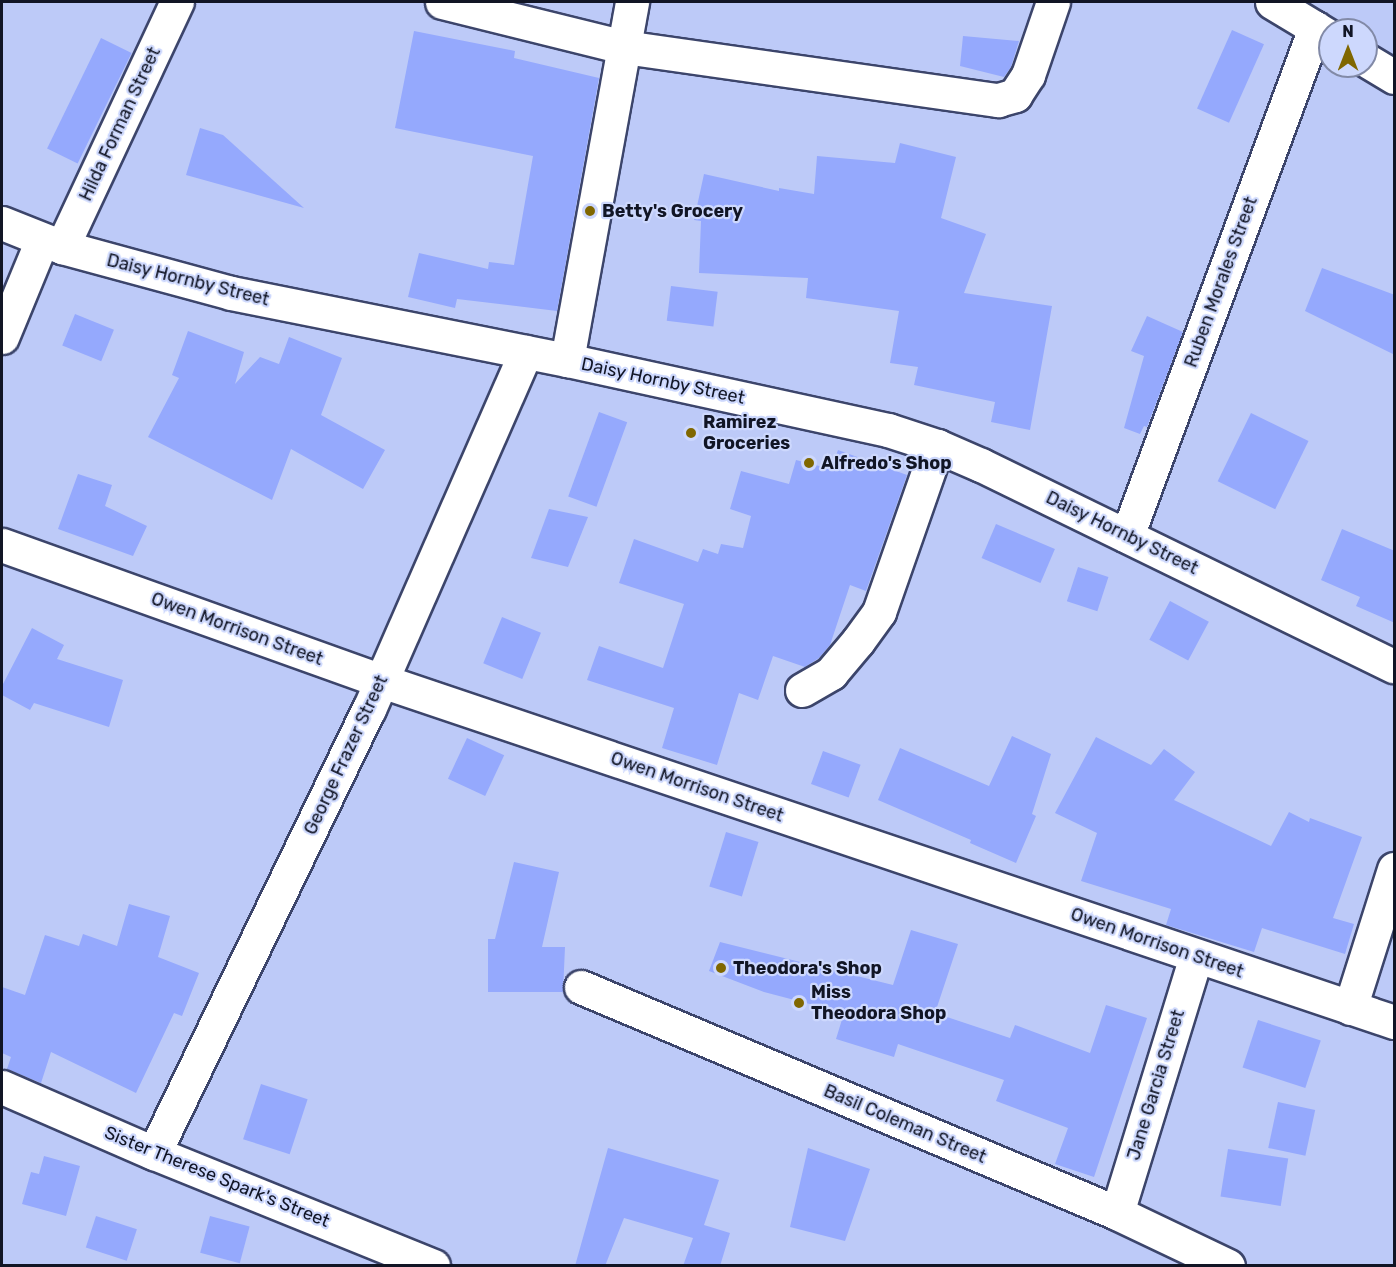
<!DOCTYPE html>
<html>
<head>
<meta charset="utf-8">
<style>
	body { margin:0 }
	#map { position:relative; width:1396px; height:1267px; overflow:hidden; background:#bdcaf8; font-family:Rubik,sans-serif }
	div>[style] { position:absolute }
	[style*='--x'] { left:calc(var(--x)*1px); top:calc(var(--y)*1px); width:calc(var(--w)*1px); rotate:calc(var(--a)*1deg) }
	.building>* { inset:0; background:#95a9fd; transform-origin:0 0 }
	.roads { filter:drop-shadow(2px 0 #3c456b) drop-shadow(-2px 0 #3c456b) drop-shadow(0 2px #3c456b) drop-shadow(0 -2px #3c456b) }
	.minor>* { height:33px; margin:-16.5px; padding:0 16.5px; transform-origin:16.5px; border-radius:16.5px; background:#fff }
	.dots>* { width:16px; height:16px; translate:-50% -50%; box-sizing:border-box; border:3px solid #cdd8fd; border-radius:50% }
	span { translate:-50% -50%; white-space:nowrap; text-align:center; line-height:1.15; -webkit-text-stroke:4.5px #cdd8fd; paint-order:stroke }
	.street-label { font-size:18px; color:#111525 }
	.poi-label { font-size:18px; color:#111525; font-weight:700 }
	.left { translate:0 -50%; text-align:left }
	.frame { position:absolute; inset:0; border:3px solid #111525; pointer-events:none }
	.north { position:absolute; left:1318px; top:18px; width:60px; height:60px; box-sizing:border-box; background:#cdd8fd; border:2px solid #828aa7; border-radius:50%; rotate:0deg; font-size:16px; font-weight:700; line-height:24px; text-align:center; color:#111525 }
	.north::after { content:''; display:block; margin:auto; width:21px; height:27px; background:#806700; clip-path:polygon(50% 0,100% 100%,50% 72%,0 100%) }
</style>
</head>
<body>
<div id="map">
	<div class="building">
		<i style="left:1232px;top:30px;width:35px;height:86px;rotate:24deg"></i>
		<i style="clip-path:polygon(414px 31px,515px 51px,514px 58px,599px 78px,557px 311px,457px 299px,455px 308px,408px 297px,419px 253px,488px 269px,489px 262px,514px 265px,533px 156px,395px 128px)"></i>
		<i style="clip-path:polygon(963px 36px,1019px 41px,1011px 67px,1004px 77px,960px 66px)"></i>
		<i style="left:101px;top:38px;width:34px;height:123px;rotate:26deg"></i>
		<i style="clip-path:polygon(200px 128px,223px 135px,304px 208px,186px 175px)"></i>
		<i style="clip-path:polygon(900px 143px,956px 157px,941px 218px,986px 234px,964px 293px,1052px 306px,1030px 430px,991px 422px,995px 402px,914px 385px,918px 367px,890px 363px,899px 311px,806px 298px,808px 278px,699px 273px,701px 221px,694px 220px,704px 174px,779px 191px,779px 188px,814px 194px,817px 156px,895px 163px)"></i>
		<i style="clip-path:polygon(1322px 268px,1395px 295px,1395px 355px,1305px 311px)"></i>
		<i style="left:671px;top:286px;width:47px;height:35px;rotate:7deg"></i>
		<i style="left:75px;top:314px;width:42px;height:34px;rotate:22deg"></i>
		<i style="clip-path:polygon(1147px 316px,1183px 332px,1147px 427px,1144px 426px,1140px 434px,1124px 428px,1144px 356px,1131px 351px)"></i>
		<i style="clip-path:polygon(188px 331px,244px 352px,235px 384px,260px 357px,279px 364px,289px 337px,342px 358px,321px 415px,385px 450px,363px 489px,291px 449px,272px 500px,148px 437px,179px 378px,172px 375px)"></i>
		<i style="left:599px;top:412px;width:30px;height:90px;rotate:20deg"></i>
		<i style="left:1251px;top:413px;width:64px;height:76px;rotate:26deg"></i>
		<i style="clip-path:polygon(838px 450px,907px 475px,866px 591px,850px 585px,830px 645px,819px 658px,805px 667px,773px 656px,758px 700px,739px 693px,717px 765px,662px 748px,674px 708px,587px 680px,599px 646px,663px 668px,684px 604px,619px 583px,634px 539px,698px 562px,703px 549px,718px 554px,721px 544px,743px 548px,751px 516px,730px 509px,741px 471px,789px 484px,796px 460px,831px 469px)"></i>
		<i style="clip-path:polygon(78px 474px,112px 485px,105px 506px,147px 526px,133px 556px,58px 529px)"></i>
		<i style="clip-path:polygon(549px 509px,588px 517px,568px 567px,531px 558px)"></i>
		<i style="left:996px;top:524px;width:64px;height:37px;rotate:23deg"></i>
		<i style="clip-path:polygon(1342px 529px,1395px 551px,1395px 623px,1356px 606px,1360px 597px,1321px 580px)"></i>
		<i style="left:1078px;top:567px;width:32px;height:36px;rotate:18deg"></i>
		<i style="left:1170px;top:601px;width:44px;height:44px;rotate:28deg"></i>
		<i style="left:502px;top:617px;width:42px;height:50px;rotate:22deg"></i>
		<i style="clip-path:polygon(32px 628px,64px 645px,57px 659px,123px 680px,109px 727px,34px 703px,30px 710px,2px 695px,2px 686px)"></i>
		<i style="clip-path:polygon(1012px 736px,1051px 754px,1032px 814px,1036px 816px,1016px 863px,970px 843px,971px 840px,878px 800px,900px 748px,989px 786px)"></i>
		<i style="clip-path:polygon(1096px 737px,1151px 765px,1164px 749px,1195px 772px,1174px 800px,1271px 846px,1289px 812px,1309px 822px,1310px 818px,1362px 837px,1333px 918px,1354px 924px,1345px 954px,1262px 928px,1254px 952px,1166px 925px,1171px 909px,1081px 881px,1097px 833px,1055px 813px)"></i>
		<i style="left:467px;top:738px;width:41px;height:45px;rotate:25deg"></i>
		<i style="left:823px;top:751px;width:40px;height:35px;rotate:20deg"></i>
		<i style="left:726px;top:832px;width:34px;height:57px;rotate:17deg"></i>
		<i style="clip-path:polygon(514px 862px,559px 872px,542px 947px,565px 947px,563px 992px,488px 992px,488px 939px,495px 939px)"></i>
		<i style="clip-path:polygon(129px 904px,170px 916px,158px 957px,199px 973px,182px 1016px,174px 1013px,136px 1093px,51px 1052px,41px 1083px,7px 1069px,11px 1057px,2px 1053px,2px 987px,25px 995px,45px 935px,79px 946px,83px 934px,117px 946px)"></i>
		<i style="clip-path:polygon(911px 930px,958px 944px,935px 1013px,1010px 1038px,1015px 1025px,1090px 1053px,1106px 1005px,1147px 1018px,1094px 1177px,1055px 1164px,1068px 1128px,996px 1101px,1004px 1080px,898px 1044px,894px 1057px,836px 1039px,844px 1013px,764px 992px,709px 971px,720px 942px,893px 985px)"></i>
		<i style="left:1258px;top:1020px;width:66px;height:50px;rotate:18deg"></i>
		<i style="left:261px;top:1084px;width:49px;height:58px;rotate:18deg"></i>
		<i style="left:1278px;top:1102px;width:38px;height:47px;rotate:12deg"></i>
		<i style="clip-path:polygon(608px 1148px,719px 1180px,704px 1225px,730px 1233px,720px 1266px,683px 1266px,693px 1238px,624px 1218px,605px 1266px,575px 1266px)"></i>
		<i style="clip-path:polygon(808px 1148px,870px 1169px,845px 1241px,790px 1227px)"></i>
		<i style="left:1228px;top:1149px;width:61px;height:48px;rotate:9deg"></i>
		<i style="clip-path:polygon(44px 1156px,80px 1166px,66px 1216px,22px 1204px,31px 1172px,39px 1174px)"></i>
		<i style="left:96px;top:1216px;width:43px;height:33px;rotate:18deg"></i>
		<i style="left:210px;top:1216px;width:41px;height:38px;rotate:15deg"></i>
	</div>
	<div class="roads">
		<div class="minor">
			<i style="--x:442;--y:2;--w:187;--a:13.9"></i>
			<i style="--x:624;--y:47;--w:378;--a:8.1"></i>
			<i style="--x:998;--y:100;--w:18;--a:-16"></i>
			<i style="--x:1015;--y:95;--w:24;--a:-57"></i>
			<i style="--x:1028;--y:75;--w:77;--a:-71.1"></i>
			<i style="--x:1272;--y:2;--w:68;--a:31.1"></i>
			<i style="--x:1366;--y:60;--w:33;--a:31"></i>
			<i style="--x:2;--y:223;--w:65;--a:21.8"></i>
			<i style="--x:62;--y:247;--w:175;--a:15.2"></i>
			<i style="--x:231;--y:293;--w:343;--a:11.3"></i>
			<i style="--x:567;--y:360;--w:329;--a:12.3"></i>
			<i style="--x:888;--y:430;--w:52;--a:18.1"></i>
			<i style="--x:937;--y:446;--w:48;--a:23.4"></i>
			<i style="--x:981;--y:465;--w:459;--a:26"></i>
			<i style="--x:62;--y:247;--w:271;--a:-64.9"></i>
			<i style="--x:2;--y:337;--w:105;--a:-67.6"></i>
			<i style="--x:567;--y:360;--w:364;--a:-79.7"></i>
			<i style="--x:1127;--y:536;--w:542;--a:-69.69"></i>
			<i style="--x:2;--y:545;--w:404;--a:19.7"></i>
			<i style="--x:382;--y:681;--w:1068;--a:18.62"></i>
			<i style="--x:802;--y:690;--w:34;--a:-30"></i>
			<i style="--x:831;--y:673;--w:42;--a:-49.8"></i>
			<i style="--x:858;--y:641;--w:36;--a:-54"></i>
			<i style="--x:879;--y:612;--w:176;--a:-70.7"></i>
			<i style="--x:581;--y:987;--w:582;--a:22.86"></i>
			<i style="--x:1117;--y:1213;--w:123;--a:25.5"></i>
			<i style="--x:1350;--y:1008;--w:146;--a:-72.4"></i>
			<i style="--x:2;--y:1087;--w:166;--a:23.5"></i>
			<i style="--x:154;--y:1153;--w:301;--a:22"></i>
			<i style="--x:154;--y:1153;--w:493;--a:-64.2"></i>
			<i style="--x:369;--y:709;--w:390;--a:-66.3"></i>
			<i style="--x:1117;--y:1213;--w:269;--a:-72.9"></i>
		</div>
	</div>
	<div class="dots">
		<i style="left:590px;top:211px;background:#806700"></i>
		<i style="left:691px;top:433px;background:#806700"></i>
		<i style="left:809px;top:463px;background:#806700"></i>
		<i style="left:721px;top:968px;background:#806700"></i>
		<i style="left:799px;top:1003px;background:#806700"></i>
	</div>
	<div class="street-label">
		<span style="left:120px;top:124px;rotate:-65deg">Hilda Forman Street</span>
		<span style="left:188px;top:280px;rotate:14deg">Daisy Hornby Street</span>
		<span style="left:1221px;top:282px;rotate:-70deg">Ruben Morales Street</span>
		<span style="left:663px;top:381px;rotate:12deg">Daisy Hornby Street</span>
		<span style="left:1122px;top:533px;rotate:26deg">Daisy Hornby Street</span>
		<span style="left:237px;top:629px;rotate:20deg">Owen Morrison Street</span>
		<span style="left:346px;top:755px;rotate:-65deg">George Frazer Street</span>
		<span style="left:697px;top:787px;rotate:19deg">Owen Morrison Street</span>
		<span style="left:1157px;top:943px;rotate:19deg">Owen Morrison Street</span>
		<span style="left:1156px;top:1085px;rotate:-73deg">Jane Garcia Street</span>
		<span style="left:905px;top:1124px;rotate:23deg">Basil Coleman Street</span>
		<span style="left:217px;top:1177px;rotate:22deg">Sister Therese Spark's Street</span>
	</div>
	<div class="poi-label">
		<span class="left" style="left:602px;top:211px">Betty's Grocery</span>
		<span class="left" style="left:703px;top:433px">Ramirez<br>Groceries</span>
		<span class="left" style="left:821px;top:463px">Alfredo's Shop</span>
		<span class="left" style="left:733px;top:968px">Theodora's Shop</span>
		<span class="left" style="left:811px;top:1003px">Miss<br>Theodora Shop</span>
	</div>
	<div class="frame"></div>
	<div class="north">N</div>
</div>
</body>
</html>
